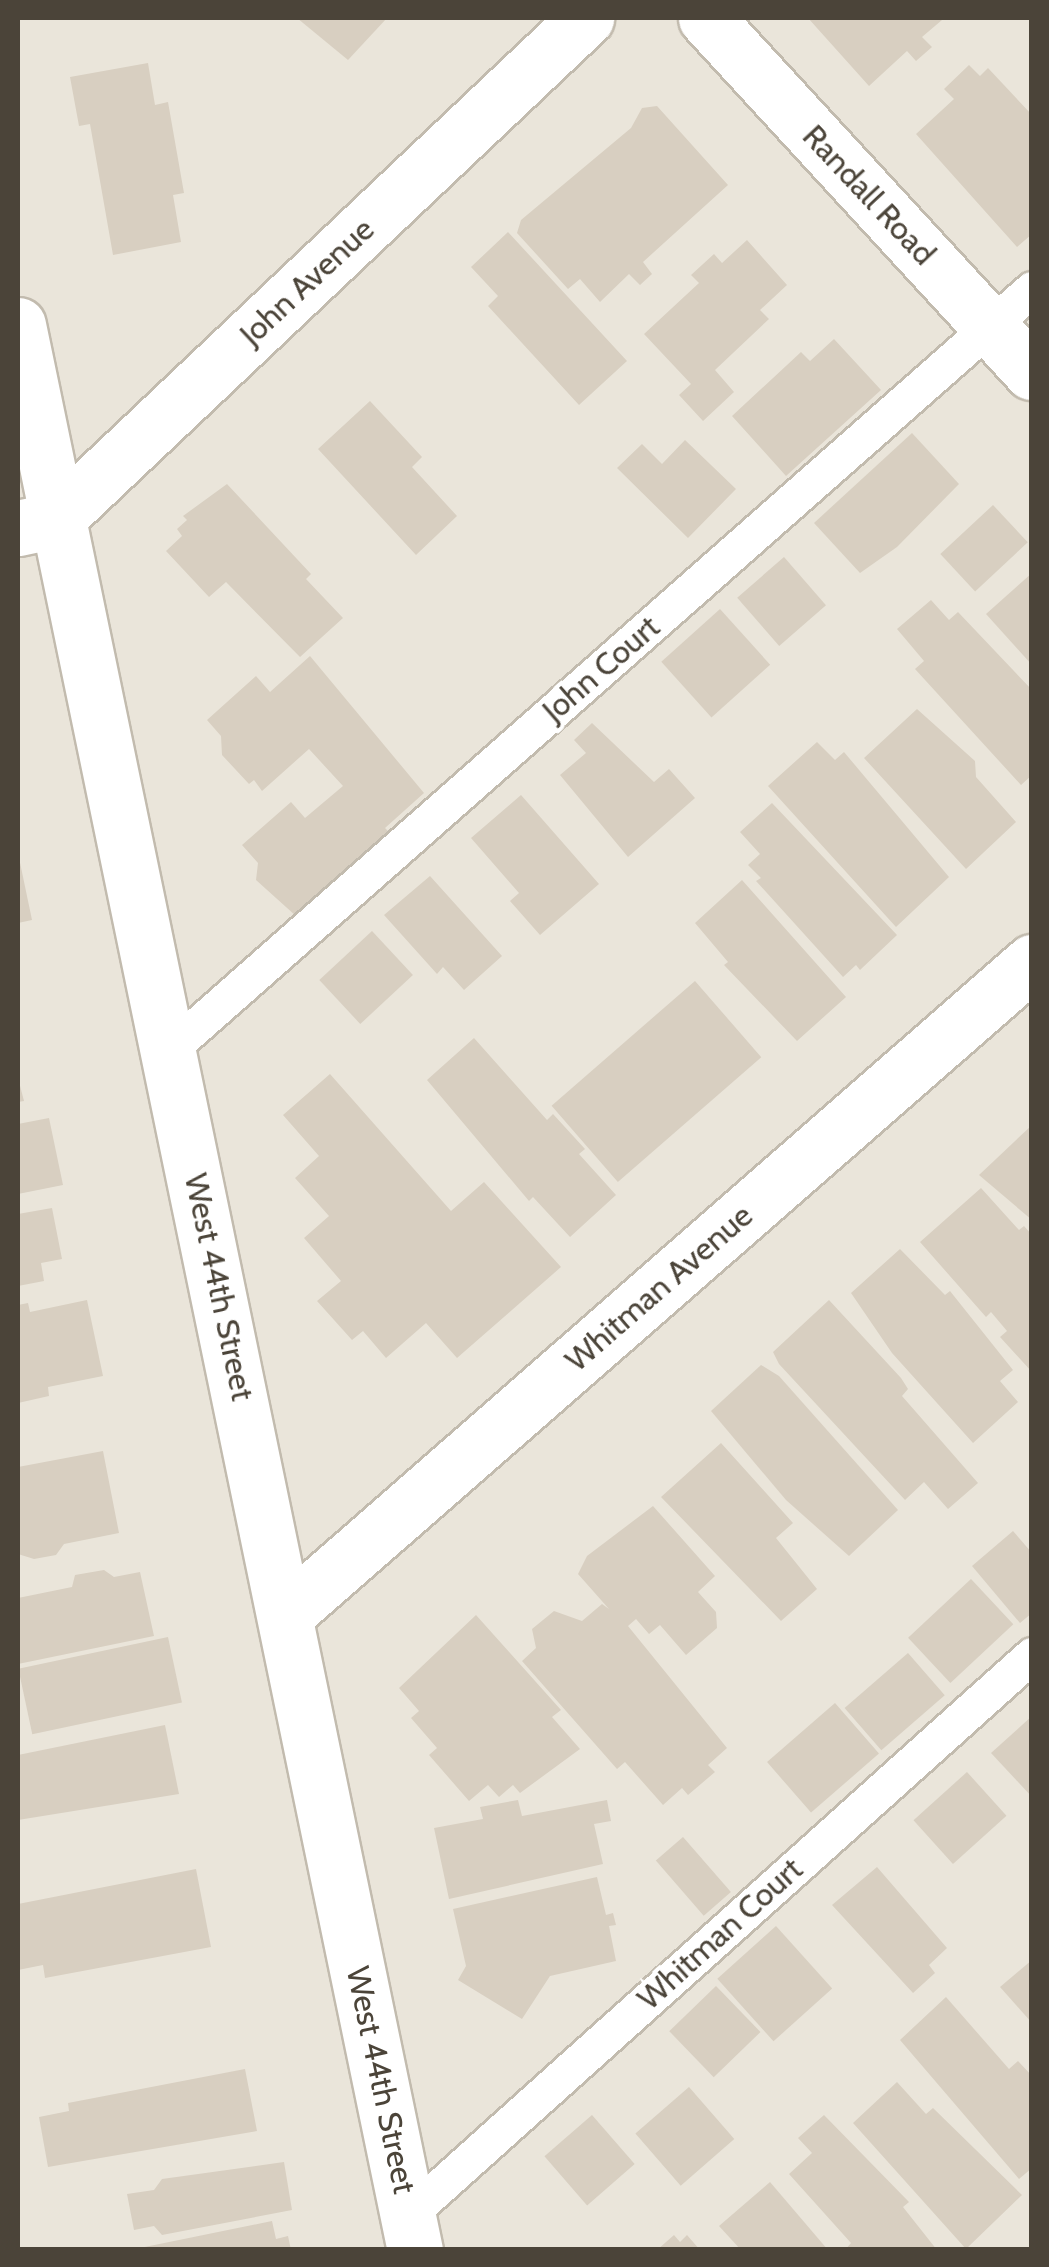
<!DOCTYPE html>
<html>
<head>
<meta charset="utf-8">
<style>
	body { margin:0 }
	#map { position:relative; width:1049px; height:2267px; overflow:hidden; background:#f6f3ec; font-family:Cabin,sans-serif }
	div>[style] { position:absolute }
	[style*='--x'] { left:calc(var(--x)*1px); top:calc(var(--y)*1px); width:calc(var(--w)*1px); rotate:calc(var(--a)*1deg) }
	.residential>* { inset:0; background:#eae5da; transform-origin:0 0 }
	.building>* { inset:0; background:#d8cfc1; transform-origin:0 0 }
	.roads { filter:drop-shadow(2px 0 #c2bbae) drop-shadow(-2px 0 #c2bbae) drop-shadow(0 2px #c2bbae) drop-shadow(0 -2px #c2bbae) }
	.service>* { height:35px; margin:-17.5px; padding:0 17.5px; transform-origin:17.5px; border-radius:17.5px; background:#fff }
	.minor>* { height:55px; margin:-27.5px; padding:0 27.5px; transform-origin:27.5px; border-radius:27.5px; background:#fff }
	span { translate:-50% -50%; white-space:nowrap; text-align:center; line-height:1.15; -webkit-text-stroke:8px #fff; paint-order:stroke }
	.street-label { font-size:32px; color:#4b4439 }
	.frame { position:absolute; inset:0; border:20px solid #4b4439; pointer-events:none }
</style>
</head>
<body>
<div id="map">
	<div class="residential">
		<i style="left:18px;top:18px;width:1013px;height:2231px"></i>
	</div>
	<div class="building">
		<i style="clip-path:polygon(297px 18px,387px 18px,348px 60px)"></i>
		<i style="clip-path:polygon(808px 18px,939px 18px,942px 20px,922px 37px,932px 47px,916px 61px,907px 51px,869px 86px)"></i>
		<i style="clip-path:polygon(148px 63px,155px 105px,168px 102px,184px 193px,173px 195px,181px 242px,113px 255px,90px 124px,79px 126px,70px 77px)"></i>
		<i style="clip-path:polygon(969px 65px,980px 76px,988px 68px,1032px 115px,1032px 234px,1017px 247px,916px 134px,954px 99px,944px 89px)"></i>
		<i style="clip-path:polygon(657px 106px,728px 185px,643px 262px,652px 274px,640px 285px,629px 274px,600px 302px,580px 279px,568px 289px,517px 233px,521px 220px,631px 128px,642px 108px)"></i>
		<i style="clip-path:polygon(508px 232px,627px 361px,579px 405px,488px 306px,498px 296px,471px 267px)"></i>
		<i style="clip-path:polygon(747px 240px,787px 285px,760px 310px,769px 319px,715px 370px,734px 392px,703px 421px,679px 395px,691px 384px,644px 334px,699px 283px,691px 275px,714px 254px,722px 263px)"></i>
		<i style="clip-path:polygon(834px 339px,881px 390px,786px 476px,732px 416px,801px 352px,810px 361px)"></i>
		<i style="clip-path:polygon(370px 401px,422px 457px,412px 467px,457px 516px,416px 555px,318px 449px)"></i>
		<i style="clip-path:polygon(912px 433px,959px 484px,897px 547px,860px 573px,814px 523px)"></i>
		<i style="clip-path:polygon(685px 440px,736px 489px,688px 538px,617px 468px,642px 444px,662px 464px)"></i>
		<i style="clip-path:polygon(227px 484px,311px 574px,306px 579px,343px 618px,300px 657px,226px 582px,209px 597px,166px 551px,182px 536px,177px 529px,187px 520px,183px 516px)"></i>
		<i style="left:993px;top:505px;width:51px;height:72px;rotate:47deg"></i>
		<i style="left:784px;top:557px;width:64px;height:62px;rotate:49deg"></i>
		<i style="clip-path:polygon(1032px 573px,1032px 665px,986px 614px)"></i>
		<i style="clip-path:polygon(931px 600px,949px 620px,958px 612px,1032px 690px,1032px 775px,1021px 785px,915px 669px,924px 661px,897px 629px)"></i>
		<i style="left:720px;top:609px;width:75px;height:79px;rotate:48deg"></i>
		<i style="clip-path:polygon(310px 656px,424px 793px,385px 828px,390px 833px,296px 916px,256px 880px,258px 863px,242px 845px,291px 802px,305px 818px,343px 786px,309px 749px,262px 791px,254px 780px,249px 784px,222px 755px,221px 736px,207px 720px,256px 676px,270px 692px)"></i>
		<i style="clip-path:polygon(917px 709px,975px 761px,976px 777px,1016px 822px,966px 869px,864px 758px)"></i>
		<i style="clip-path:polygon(592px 723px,654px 782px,669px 769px,695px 798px,628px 857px,560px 775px,586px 753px,574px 740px)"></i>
		<i style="clip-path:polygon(817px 742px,835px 760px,844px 752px,949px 877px,896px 927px,768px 786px)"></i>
		<i style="clip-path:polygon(521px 795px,599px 884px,540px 935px,510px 901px,519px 893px,471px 838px)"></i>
		<i style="clip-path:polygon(772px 803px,897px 935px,860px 970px,856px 965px,843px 977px,756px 881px,761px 878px,748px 865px,760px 854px,740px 832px)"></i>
		<i style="clip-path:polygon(18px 853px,32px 920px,18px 923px)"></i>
		<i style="clip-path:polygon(430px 876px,502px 956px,464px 990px,443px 967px,437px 974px,384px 915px)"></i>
		<i style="clip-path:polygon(742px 880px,846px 997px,797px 1041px,724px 965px,728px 962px,695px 923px)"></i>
		<i style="left:372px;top:931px;width:60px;height:72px;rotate:47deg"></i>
		<i style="left:695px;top:981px;width:101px;height:190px;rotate:49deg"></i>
		<i style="clip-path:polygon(474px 1038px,547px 1120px,553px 1114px,585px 1149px,579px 1154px,616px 1195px,570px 1237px,533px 1197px,529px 1201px,427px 1080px)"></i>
		<i style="clip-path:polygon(330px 1074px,451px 1211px,484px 1182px,561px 1267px,457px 1358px,426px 1323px,386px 1358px,363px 1331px,352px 1340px,317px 1301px,341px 1281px,304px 1238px,329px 1216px,295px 1178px,319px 1156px,283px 1115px)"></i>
		<i style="clip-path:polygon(18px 1078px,24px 1101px,18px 1102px)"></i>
		<i style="clip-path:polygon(49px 1118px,63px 1185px,18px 1194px,18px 1124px)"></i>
		<i style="clip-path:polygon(1032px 1125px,1032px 1220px,979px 1175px)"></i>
		<i style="clip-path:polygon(981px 1188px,1019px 1230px,1024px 1226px,1032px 1235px,1032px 1372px,1000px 1337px,1007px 1331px,991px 1312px,986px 1317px,920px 1242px)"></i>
		<i style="clip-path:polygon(52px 1208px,62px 1259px,41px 1263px,44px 1281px,18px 1286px,18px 1214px)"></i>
		<i style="clip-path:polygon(900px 1249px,945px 1295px,950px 1291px,1013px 1370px,1000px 1381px,1018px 1402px,973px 1443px,892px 1353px,851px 1293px)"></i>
		<i style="clip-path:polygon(87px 1300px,103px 1376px,48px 1387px,49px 1396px,18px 1403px,18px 1305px,28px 1303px,30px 1312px)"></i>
		<i style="clip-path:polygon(829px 1300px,901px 1378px,908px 1389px,902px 1396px,978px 1483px,948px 1509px,924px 1482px,905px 1500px,779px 1364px,773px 1352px)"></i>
		<i style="clip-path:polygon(761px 1365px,779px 1376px,898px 1510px,849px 1556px,786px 1500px,711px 1411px)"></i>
		<i style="clip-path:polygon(721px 1443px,793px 1523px,776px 1538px,817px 1589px,781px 1621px,661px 1497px)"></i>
		<i style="clip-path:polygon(103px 1451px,119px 1533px,64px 1544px,56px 1555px,34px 1559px,18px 1554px,18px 1467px)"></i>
		<i style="clip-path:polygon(653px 1506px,715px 1576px,698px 1592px,716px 1612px,717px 1628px,686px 1655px,660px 1625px,649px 1634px,636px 1619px,628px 1626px,727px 1748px,708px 1765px,715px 1772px,688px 1795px,682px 1788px,663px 1805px,625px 1762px,617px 1769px,522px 1661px,536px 1648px,532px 1629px,554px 1611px,582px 1621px,602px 1604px,609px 1609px,578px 1574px,587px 1556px)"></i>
		<i style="clip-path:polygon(1013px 1531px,1032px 1553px,1032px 1613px,1020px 1623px,972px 1566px)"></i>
		<i style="clip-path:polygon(104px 1570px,114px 1577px,140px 1572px,154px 1636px,18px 1664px,18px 1598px,72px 1587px,75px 1575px)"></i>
		<i style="left:971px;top:1579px;width:62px;height:86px;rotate:47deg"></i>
		<i style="clip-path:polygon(476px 1615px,561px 1710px,552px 1717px,580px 1749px,520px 1793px,513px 1785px,499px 1797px,488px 1785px,469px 1801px,429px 1755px,437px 1748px,411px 1718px,419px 1711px,399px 1688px)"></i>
		<i style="left:168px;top:1637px;width:67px;height:153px;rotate:78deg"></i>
		<i style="left:908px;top:1653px;width:56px;height:84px;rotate:49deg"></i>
		<i style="left:835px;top:1703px;width:67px;height:90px;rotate:49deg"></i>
		<i style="clip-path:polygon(1032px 1716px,1032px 1797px,991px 1753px)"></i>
		<i style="clip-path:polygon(165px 1725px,179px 1794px,18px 1820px,18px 1755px)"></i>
		<i style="left:967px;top:1772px;width:59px;height:72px;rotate:48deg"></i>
		<i style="clip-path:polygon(518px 1800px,522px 1816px,607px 1800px,611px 1821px,594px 1824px,603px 1864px,449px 1899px,434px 1828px,483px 1819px,480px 1807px)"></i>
		<i style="left:683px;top:1837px;width:73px;height:36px;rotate:49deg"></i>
		<i style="clip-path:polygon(877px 1867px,947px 1948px,929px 1965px,935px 1973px,913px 1993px,832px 1905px)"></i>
		<i style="clip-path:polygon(196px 1869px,211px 1947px,45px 1978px,43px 1965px,18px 1970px,18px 1904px)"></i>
		<i style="clip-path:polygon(597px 1877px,606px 1915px,613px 1913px,616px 1925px,609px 1926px,616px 1961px,550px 1976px,522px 2019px,458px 1980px,466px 1966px,453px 1909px)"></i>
		<i style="left:776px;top:1926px;width:84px;height:79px;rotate:48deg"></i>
		<i style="clip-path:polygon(1032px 1960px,1032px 2023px,1000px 1987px)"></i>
		<i style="left:716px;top:1986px;width:64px;height:65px;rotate:46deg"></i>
		<i style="clip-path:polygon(946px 1997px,1009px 2069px,1018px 2061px,1032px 2076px,1032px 2168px,1019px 2179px,900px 2040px)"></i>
		<i style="clip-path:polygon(245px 2069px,257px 2131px,48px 2167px,39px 2117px,69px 2111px,68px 2103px)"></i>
		<i style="clip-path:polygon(897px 2082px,926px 2114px,933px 2108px,1022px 2195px,966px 2249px,853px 2123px)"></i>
		<i style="left:689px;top:2087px;width:69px;height:71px;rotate:49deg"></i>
		<i style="left:592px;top:2115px;width:65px;height:63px;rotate:49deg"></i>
		<i style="clip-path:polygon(824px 2115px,909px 2202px,903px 2207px,937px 2250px,845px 2250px,851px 2243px,789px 2174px,812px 2153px,798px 2138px)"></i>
		<i style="clip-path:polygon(284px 2162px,292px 2210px,162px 2235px,154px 2226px,134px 2230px,127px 2194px,154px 2190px,162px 2179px)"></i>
		<i style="clip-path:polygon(770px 2182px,828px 2250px,741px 2250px,719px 2226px)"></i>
		<i style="clip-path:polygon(272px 2221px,276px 2239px,288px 2236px,291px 2250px,130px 2250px)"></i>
		<i style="clip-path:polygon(674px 2235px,680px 2242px,687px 2235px,700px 2250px,657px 2250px)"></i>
	</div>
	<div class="roads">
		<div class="service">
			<i style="--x:170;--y:1049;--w:1149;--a:-41.4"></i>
			<i style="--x:409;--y:2214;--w:837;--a:-41.9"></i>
		</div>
		<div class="minor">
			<i style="--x:706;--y:18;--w:481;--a:47.4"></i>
			<i style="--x:18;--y:325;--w:1966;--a:78.35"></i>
			<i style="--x:18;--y:528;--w:38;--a:-12"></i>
			<i style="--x:55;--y:520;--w:731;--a:-43.39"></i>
			<i style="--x:286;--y:1614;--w:991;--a:-41.15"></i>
		</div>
	</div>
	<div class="street-label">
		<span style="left:869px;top:195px;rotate:47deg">Randall Road</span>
		<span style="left:307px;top:282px;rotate:-43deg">John Avenue</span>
		<span style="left:601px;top:669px;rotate:-41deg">John Court</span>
		<span style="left:219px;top:1287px;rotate:78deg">West 44th Street</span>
		<span style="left:659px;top:1288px;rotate:-41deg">Whitman Avenue</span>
		<span style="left:720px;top:1934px;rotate:-42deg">Whitman Court</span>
		<span style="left:381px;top:2080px;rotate:78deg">West 44th Street</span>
	</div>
	<div class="frame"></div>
</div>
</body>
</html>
